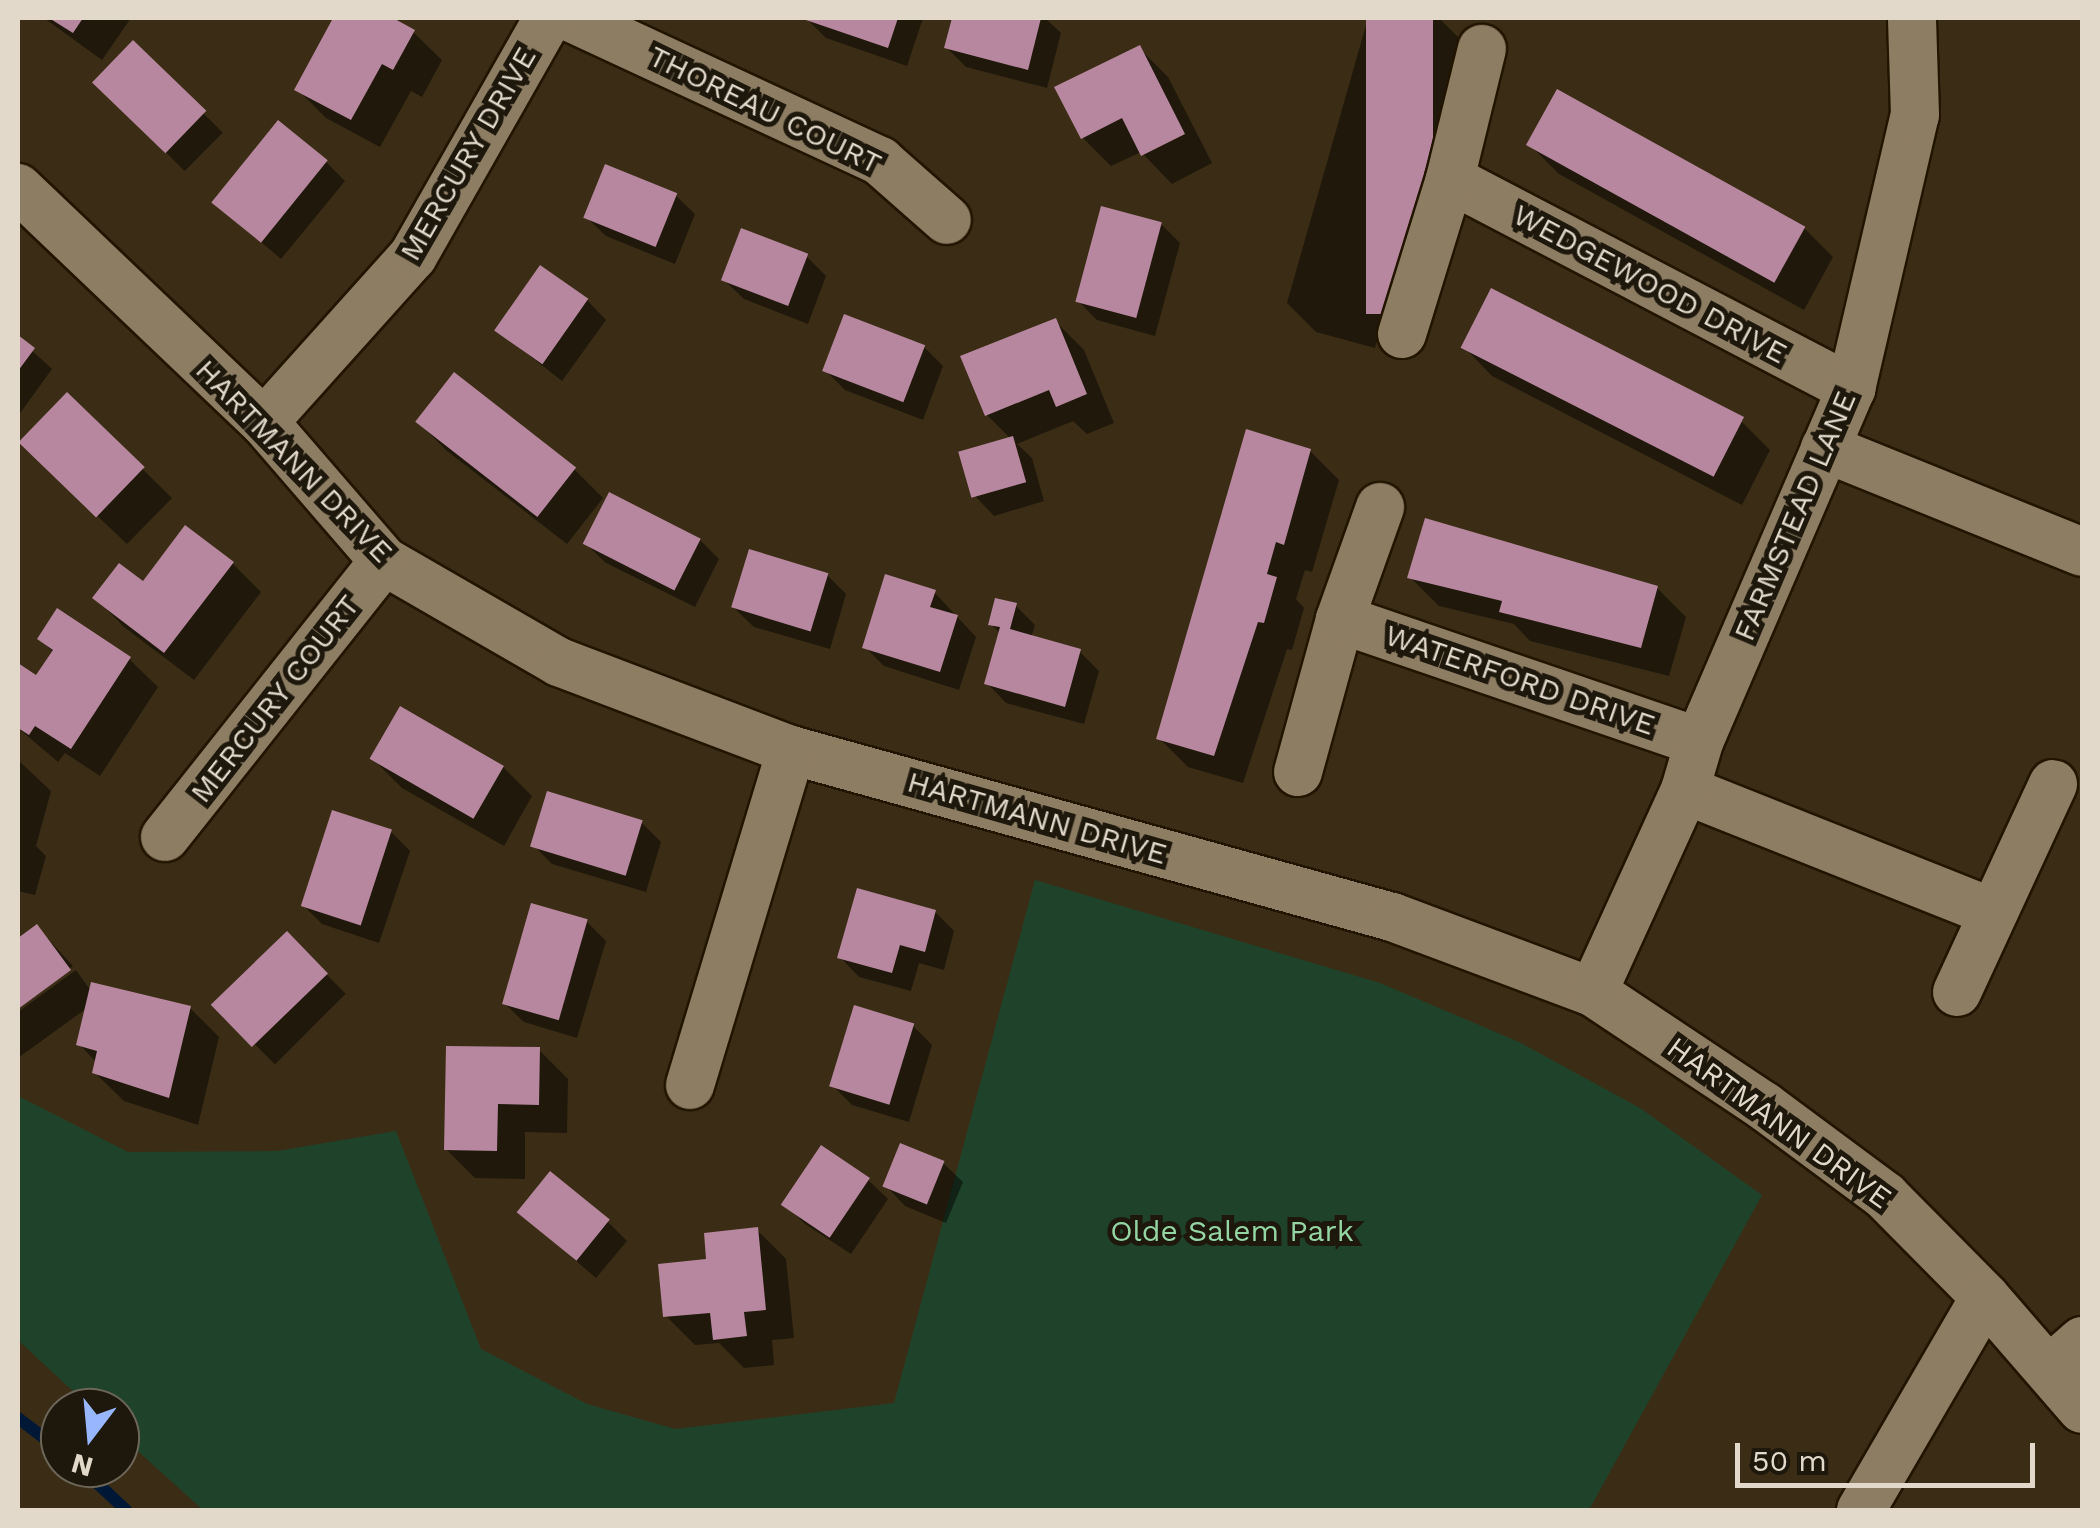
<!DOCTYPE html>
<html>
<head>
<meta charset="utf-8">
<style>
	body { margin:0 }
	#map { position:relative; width:2100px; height:1528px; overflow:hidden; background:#3b2d15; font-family:"Work Sans",sans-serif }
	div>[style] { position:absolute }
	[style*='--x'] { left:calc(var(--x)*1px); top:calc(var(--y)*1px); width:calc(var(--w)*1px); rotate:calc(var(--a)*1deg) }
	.green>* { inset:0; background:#1f432a }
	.shadow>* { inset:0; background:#0007; transform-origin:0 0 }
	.stream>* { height:12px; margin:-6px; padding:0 6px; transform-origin:6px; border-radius:6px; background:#001835 }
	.building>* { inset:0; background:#b6879e; transform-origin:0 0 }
	.roads { filter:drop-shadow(2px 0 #221500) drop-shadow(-2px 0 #221500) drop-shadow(0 2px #221500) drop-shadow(0 -2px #221500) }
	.minor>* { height:48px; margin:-24px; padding:0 24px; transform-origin:24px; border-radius:24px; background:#8d7d63 }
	span { translate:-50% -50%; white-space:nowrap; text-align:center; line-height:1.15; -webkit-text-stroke:10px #1d170c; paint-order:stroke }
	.street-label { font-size:30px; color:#e2d9cb }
	.park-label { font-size:30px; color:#94d5a4 }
	.frame { position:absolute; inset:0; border:20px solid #e2d9cb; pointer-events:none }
	.north { position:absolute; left:40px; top:1388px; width:100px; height:100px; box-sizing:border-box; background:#1d170c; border:2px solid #6c6558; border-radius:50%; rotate:196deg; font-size:28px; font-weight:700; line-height:40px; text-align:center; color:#e2d9cb }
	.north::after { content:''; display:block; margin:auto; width:35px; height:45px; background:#97b6fd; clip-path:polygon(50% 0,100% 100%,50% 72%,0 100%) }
	.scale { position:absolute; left:1735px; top:1443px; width:300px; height:45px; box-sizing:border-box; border:5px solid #e2d9cb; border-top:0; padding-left:12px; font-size:30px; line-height:35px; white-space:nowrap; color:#e2d9cb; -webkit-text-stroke:8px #1d170c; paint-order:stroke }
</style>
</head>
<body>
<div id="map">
	<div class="green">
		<i style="clip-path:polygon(1035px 880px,1380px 983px,1519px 1042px,1640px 1108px,1762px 1195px,1589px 1510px,203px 1510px,120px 1435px,120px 1408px,91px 1408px,18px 1340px,18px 1096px,128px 1152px,277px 1151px,396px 1131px,481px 1349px,587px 1404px,675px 1429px,894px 1403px)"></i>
	</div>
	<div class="shadow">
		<i style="clip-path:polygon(44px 18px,131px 18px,102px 60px)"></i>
		<i style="clip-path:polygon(336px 18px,387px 18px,413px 32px,442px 60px,422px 97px,411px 91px,380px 147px,326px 118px,297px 89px)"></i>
		<i style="clip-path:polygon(923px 18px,907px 66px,826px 38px,807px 19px)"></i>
		<i style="clip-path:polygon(954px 18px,1045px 18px,1061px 33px,1047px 88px,966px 67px,946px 47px)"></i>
		<i style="clip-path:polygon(1368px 18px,1439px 18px,1462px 41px,1375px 348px,1316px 332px,1287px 303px)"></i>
		<i style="left:133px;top:43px;width:127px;height:54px;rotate:45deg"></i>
		<i style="clip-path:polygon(1139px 48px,1168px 77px,1212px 163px,1172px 184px,1141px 152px,1111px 166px,1083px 138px)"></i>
		<i style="clip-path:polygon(1530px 145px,1804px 228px,1833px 257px,1804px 310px,1559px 174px)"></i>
		<i style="clip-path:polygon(326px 162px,345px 181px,281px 259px,214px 202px)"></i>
		<i style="clip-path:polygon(675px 195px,695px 214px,675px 264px,606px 236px,586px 217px)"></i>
		<i style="clip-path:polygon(1161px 224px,1180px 243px,1155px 336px,1097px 320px,1078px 301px)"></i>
		<i style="clip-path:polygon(807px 257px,826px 276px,808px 324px,744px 299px,724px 280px)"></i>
		<i style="clip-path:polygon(587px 300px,606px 320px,562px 381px,497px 330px)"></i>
		<i style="clip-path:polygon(1055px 321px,1084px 350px,1114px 423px,1087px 434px,1073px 421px,1017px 444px,1032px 458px,1044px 501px,994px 516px,975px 496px,1011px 439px,987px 415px)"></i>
		<i style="clip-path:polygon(18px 338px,52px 369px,18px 416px)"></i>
		<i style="clip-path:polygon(924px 347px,943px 366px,923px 420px,845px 390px,826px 371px)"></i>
		<i style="clip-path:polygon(1464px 347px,1742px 422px,1770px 450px,1742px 505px,1492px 376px)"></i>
		<i style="clip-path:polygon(67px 395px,172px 498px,127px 544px,50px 471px)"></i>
		<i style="clip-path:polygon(418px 422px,574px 469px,603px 498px,567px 544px,447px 451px)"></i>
		<i style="clip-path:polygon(1310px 451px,1339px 480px,1312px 572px,1305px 570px,1296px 599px,1304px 608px,1292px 650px,1287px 649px,1243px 783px,1188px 767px,1159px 738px)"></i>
		<i style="clip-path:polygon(700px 540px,719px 559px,695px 607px,606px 563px,586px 544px)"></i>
		<i style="clip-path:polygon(232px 563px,261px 592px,194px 680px,124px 627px,96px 598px)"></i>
		<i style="clip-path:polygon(827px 575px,846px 594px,830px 649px,754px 627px,734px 608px)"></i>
		<i style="clip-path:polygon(1410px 577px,1657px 588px,1686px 617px,1669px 676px,1530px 641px,1514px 624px,1439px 606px)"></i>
		<i style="clip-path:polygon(934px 592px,976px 637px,959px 690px,884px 666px,865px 647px)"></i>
		<i style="clip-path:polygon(1015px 605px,1035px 625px,1031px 638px,1080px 652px,1099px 671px,1084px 724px,1006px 703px,987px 683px,1001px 634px,991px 624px)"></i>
		<i style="clip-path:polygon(40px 639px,129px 659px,158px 687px,100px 776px,65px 753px,58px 762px,18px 728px,18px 668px,37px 679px,54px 653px)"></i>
		<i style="clip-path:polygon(401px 710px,503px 767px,532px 796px,504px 846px,402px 788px,373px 759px)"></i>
		<i style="clip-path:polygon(18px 760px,51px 791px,36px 846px,46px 856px,35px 895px,18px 891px)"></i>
		<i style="clip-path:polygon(642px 823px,661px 842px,646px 892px,552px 864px,533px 845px)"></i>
		<i style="clip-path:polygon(391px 832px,410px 851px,379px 943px,322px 924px,303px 905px)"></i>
		<i style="clip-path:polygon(935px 912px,954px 931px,944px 970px,919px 963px,911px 991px,859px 977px,840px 957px)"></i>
		<i style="clip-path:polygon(587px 922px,606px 941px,577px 1038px,524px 1022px,504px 1003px)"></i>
		<i style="clip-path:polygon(37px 927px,73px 966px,18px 1006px,18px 941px)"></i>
		<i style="left:287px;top:935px;width:83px;height:100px;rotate:45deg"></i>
		<i style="clip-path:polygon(76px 970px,91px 991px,190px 1008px,219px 1037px,198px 1125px,124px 1101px,94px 1072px,97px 1063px,79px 1044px,87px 1008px,18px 1058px,18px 1012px)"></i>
		<i style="clip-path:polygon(912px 1025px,932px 1045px,909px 1122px,852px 1105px,833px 1086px)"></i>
		<i style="clip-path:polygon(539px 1050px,568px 1079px,567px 1133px,525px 1132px,525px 1179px,475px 1178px,446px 1149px)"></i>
		<i style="clip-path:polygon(943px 1163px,963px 1182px,946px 1223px,905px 1206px,886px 1186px)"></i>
		<i style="clip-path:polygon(868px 1180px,888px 1199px,851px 1254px,805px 1224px,785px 1204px)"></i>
		<i style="clip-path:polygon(519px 1212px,608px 1222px,627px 1241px,596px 1278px)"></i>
		<i style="clip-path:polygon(757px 1230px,786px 1259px,794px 1338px,772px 1340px,774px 1365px,744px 1368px,719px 1343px,695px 1345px,666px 1316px,709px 1262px)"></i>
	</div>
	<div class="stream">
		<i style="--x:18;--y:1418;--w:53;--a:37.3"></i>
		<i style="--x:81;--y:1468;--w:62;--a:43"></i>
	</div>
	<div class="building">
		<i style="clip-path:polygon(49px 18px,83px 18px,73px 33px)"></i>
		<i style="clip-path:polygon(333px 18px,393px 18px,415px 30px,393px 70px,382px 64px,351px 120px,294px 90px)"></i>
		<i style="clip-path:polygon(800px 18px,898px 18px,888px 48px)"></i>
		<i style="clip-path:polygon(952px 18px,1041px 18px,1028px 70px,944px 48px)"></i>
		<i style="left:1366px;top:18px;width:67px;height:296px"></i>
		<i style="left:133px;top:40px;width:102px;height:59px;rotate:44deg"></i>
		<i style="clip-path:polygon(1140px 45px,1185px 134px,1141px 156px,1122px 118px,1081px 139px,1054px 87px)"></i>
		<i style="left:1557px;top:89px;width:284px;height:64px;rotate:29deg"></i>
		<i style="left:278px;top:120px;width:64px;height:106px;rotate:39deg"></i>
		<i style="left:605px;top:164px;width:78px;height:58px;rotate:22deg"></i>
		<i style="left:1101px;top:206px;width:63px;height:99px;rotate:15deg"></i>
		<i style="left:741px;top:228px;width:72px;height:56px;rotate:21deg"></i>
		<i style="left:540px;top:265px;width:59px;height:80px;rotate:35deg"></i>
		<i style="left:1491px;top:288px;width:284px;height:67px;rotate:27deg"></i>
		<i style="left:844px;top:314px;width:87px;height:61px;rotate:21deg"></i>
		<i style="clip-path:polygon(1056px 318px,1087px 394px,1056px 407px,1049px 390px,985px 416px,960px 356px)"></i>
		<i style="clip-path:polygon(18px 335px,35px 348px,18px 371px)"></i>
		<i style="left:454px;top:372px;width:155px;height:63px;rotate:38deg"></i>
		<i style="left:67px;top:392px;width:108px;height:70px;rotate:44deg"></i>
		<i style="clip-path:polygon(1246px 429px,1311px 449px,1284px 545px,1276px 542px,1267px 574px,1277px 577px,1264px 623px,1258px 622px,1214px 756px,1156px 739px)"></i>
		<i style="left:1013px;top:436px;width:48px;height:57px;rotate:74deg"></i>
		<i style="left:609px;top:492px;width:103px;height:58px;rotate:27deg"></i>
		<i style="clip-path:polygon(1425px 518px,1658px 586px,1641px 648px,1499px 612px,1502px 601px,1407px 578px)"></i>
		<i style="clip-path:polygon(185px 525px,234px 562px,164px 653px,92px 598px,119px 563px,143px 581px)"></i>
		<i style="left:749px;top:549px;width:83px;height:61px;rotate:17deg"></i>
		<i style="clip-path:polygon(885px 574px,936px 590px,930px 607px,958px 615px,940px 672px,862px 648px)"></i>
		<i style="clip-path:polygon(995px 598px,1017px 603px,1010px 629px,1081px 649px,1065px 707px,984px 684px,1000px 627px,988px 625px)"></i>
		<i style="clip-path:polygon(57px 608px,131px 657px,71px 749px,35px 726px,29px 735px,18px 728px,18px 663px,36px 675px,53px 650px,37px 639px)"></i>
		<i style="left:400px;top:706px;width:120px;height:61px;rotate:30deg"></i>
		<i style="left:547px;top:791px;width:100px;height:58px;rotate:17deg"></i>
		<i style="left:332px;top:810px;width:63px;height:101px;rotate:18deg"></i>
		<i style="clip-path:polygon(857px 888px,936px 910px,925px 952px,900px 945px,892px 973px,837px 958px)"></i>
		<i style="left:531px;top:903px;width:59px;height:105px;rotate:16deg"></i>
		<i style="clip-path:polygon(37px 924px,71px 970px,18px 1009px,18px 938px)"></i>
		<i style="left:287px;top:931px;width:59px;height:106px;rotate:46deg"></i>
		<i style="clip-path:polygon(91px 982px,191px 1006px,169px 1098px,92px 1073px,97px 1051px,76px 1045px)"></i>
		<i style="left:854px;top:1005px;width:63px;height:85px;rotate:17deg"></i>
		<i style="clip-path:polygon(446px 1046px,540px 1047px,539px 1105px,498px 1104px,497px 1151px,444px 1150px)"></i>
		<i style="left:900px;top:1143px;width:48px;height:47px;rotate:22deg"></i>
		<i style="left:821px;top:1145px;width:59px;height:72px;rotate:34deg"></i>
		<i style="left:550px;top:1171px;width:77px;height:53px;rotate:39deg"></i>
		<i style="clip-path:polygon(758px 1227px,766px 1310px,744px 1312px,747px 1336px,713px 1340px,710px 1313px,663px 1317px,658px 1264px,706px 1259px,704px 1233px)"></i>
	</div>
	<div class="roads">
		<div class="minor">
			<i style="--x:572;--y:18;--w:340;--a:24.9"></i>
			<i style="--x:880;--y:161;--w:89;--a:41.4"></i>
			<i style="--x:1450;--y:179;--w:453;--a:27.6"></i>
			<i style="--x:18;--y:188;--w:340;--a:43.6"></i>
			<i style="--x:264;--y:422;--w:184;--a:49.2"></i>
			<i style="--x:384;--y:561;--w:202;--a:30"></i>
			<i style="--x:559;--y:662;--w:248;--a:20.8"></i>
			<i style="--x:791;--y:750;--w:624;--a:15.53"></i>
			<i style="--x:1392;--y:917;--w:215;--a:20.5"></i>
			<i style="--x:1593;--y:992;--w:206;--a:33.7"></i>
			<i style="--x:1764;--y:1106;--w:151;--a:36.6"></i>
			<i style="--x:1885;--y:1196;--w:142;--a:45.3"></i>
			<i style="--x:1985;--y:1297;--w:148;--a:49.1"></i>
			<i style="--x:1402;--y:334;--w:162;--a:-72.8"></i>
			<i style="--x:1450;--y:179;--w:134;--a:-76.2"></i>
			<i style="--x:264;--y:422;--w:223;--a:-48.1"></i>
			<i style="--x:413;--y:256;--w:274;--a:-60.4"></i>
			<i style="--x:1825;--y:448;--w:277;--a:22"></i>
			<i style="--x:1340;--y:619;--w:379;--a:18.9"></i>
			<i style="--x:1298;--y:772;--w:159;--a:-74.6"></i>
			<i style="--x:1340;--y:619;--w:119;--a:-70.3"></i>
			<i style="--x:1685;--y:790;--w:330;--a:21.7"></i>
			<i style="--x:165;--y:837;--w:352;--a:-51.6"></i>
			<i style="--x:1593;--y:992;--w:222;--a:-65.5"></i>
			<i style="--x:1685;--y:790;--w:50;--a:-73.7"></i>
			<i style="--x:1699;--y:742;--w:384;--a:-66.7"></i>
			<i style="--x:1851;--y:389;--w:281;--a:-76.9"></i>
			<i style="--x:1915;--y:115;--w:97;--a:-91.8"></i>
			<i style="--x:1957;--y:992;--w:229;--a:-65.2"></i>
			<i style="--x:690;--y:1085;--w:350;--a:-73.2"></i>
			<i style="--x:2049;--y:1370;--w:44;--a:-41.3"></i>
			<i style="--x:1861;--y:1510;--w:246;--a:-59.8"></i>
		</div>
	</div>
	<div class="street-label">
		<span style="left:765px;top:110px;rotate:26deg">THOREAU COURT</span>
		<span style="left:468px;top:154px;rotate:-60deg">MERCURY DRIVE</span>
		<span style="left:1650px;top:284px;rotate:28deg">WEDGEWOOD DRIVE</span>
		<span style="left:294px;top:461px;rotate:46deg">HARTMANN DRIVE</span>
		<span style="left:1795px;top:516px;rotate:-67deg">FARMSTEAD LANE</span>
		<span style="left:1520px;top:680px;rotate:19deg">WATERFORD DRIVE</span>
		<span style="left:275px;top:699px;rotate:-52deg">MERCURY COURT</span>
		<span style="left:1037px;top:818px;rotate:16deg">HARTMANN DRIVE</span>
		<span style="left:1779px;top:1123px;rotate:36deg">HARTMANN DRIVE</span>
	</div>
	<div class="park-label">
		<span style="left:1232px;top:1231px">Olde Salem Park</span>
	</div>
	<div class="frame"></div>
	<div class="north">N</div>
	<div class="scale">50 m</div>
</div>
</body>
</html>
